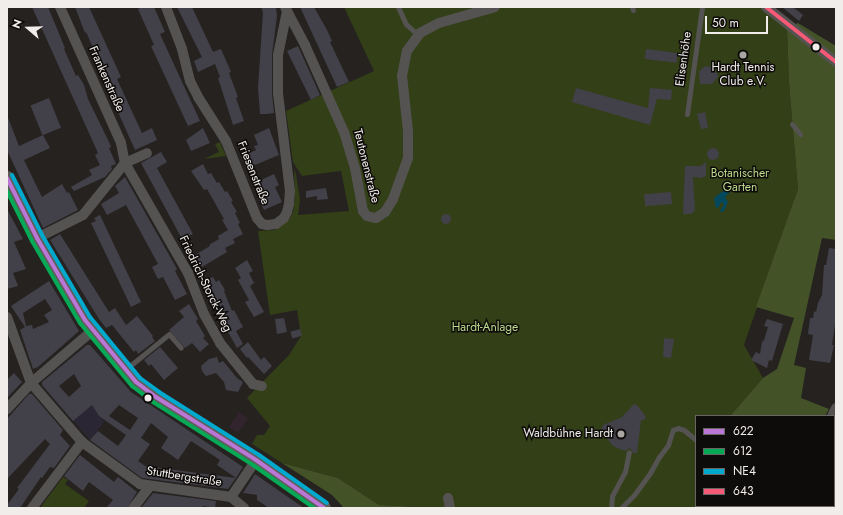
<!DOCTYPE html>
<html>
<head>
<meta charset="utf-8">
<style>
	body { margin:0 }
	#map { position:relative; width:843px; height:515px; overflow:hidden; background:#252220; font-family:Jost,sans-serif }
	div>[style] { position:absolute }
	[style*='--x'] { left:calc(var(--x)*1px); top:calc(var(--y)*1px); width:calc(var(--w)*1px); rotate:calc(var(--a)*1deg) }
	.commercial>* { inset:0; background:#32242d; transform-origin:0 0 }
	.education>* { inset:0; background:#2a2634 }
	.green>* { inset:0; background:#323f17 }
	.forest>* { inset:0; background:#435227 }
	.water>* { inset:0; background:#04485e }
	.building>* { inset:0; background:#424048; transform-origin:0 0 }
	.round { border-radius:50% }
	.lane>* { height:5px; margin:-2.5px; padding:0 2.5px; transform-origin:2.5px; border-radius:2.5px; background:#555352 }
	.street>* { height:10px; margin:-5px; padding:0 5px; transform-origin:5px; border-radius:5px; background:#555352 }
	.secondary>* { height:14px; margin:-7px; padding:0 7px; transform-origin:7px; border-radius:7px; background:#605e5d }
	.bus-1>* { height:4px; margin:-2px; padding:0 2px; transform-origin:2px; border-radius:2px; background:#ba77d6 }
	.bus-2>* { height:4px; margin:-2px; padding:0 2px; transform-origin:2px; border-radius:2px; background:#06aa56 }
	.bus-3>* { height:4px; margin:-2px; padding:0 2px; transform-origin:2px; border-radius:2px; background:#00a9ce }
	.bus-4>* { height:4px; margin:-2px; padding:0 2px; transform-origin:2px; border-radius:2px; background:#f75a77 }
	.dots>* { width:11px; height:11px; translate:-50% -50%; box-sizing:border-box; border:2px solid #0e0c0a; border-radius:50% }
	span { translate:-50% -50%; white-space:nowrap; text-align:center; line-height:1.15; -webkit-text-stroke:3px #0e0c0a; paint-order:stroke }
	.street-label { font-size:12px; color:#f1edeb }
	.poi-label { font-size:12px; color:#f1edeb }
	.right { translate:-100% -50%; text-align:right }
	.park-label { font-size:12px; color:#bcd98c }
	.frame { position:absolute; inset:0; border:8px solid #f1edeb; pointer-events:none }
	.legend { position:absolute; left:695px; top:415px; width:140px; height:92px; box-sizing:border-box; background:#0e0c0a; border:1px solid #696664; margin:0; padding:5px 7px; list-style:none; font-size:12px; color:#f1edeb }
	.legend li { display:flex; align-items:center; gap:8px; height:20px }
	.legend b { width:20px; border:1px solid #696664 }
	.north { position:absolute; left:8px; top:8px; width:40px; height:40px; -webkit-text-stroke:3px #0e0c0a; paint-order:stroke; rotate:290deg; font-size:11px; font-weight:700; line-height:16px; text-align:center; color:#f1edeb }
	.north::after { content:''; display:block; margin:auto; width:14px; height:18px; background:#f1edeb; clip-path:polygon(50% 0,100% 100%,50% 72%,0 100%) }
	.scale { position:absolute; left:705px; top:16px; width:63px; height:18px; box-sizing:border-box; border:2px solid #f1edeb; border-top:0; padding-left:5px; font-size:12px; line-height:14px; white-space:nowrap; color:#f1edeb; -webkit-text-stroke:3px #0e0c0a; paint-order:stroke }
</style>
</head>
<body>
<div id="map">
	<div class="commercial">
		<i style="left:239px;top:412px;width:11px;height:18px;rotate:34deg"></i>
	</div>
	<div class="education">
		<i style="clip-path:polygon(84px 392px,104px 422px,90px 440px,64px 410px)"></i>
	</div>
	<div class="green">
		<i style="clip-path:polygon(344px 7px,762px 7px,787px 28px,789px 83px,798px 189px,744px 345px,763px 378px,730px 416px,696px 416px,696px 506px,768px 506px,766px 508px,436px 508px,379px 505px,338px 478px,282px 463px,252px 444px,257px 435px,264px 435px,270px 426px,247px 398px,289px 355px,301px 336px,297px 310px,270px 315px,258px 231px,275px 230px,289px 220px,293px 212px,295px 197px,294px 169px,296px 174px,300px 200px,298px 215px,349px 211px,341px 171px,302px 176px,293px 162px,286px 111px,374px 71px)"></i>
		<i style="clip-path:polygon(220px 142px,226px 156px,204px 159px,219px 152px,215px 144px)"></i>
		<i style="clip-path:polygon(63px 477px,68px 480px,65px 484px,89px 501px,84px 508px,40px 508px)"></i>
	</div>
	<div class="forest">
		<i style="clip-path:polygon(798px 23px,836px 46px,836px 240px,822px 238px,794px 365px,806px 368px,801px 398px,829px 409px,825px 416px,730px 416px,763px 378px,777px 369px,794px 318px,756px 307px,798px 189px,789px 83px,787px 28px)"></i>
		<i style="clip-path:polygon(282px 463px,338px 478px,379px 505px,436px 508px,344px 508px,332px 495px)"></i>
	</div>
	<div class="water">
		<i style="clip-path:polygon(727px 188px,730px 192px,725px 197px,728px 202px,724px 211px,721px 212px,720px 211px,724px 204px,721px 202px,719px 207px,716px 208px,714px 198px)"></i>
	</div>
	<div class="building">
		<i style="clip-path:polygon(32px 7px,48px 7px,65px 48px,64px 49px,76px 76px,78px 75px,84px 85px,88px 99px,109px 142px,111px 147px,109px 148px,116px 164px,111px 166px,112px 169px,105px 177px,74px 191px,71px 187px,92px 175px,89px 170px,100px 165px,95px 155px,98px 153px)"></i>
		<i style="clip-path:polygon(75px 7px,89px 7px,121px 77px,117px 79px,142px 133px,152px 128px,157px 140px,135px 150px,109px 92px,112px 90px,86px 32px,85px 33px)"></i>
		<i style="clip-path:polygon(142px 7px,154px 7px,165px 32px,160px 34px,200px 121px,188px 126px,151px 46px,154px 45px,138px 9px)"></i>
		<i style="clip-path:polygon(177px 7px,192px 7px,213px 52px,221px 49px,231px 72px,229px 73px,238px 97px,236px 98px,244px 121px,233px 125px,218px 78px,220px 77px,215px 64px,198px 72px,194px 61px,202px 57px)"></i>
		<i style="clip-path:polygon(261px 7px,276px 7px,277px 16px,272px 55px,272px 93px,274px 113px,267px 114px,260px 114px,258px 88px,263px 12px)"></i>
		<i style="clip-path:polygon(300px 7px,314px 7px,327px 30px,332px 41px,330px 42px,349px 82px,337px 87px)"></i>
		<i style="clip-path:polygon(782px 7px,793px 7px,803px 15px,799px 21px)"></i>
		<i style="clip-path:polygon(298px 46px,320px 95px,311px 100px,287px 51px)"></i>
		<i style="left:646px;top:49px;width:32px;height:10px;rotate:7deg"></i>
		<i style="clip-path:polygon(705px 66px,712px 67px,717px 73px,718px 77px,712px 84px,700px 84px,699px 72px)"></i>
		<i style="clip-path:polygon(576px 88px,648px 108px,650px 88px,672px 90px,671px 100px,657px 99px,650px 125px,572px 102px)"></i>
		<i style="left:49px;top:98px;width:32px;height:20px;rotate:68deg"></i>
		<i style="clip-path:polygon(705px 112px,708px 128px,701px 129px,697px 114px)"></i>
		<i style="clip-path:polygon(7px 115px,19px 146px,43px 135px,50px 148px,24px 160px,42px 197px,62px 184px,67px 193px,69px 192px,78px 210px,43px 228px,7px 150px)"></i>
		<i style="clip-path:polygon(203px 128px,210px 143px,191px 151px,186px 140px)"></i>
		<i style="clip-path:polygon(269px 128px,279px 155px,255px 165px,254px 164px,246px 167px,242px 157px,256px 150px,254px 146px,258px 145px,254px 135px)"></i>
		<i class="round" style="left:707px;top:148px;width:12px;height:12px"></i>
		<i style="clip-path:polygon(161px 152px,167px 162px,157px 168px,193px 234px,182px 239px,141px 163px)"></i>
		<i style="clip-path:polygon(706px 162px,706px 176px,701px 178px,693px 177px,695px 211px,691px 214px,683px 214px,685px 166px,701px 166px)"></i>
		<i style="clip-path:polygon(203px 164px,208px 174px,211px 173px,217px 183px,219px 182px,225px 192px,227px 191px,233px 201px,231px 202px,237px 212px,235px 213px,240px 223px,238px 224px,243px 234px,233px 239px,235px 243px,225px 248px,227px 252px,202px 267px,195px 255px,210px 246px,209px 245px,219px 239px,218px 236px,228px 230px,222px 220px,224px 219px,207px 189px,204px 190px,191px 171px)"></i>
		<i style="clip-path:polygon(274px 174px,279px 185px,275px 187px,282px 202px,264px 210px,258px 198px,262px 196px,261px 192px,264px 191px,259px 181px)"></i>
		<i style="clip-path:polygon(125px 177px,177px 269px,175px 271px,187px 294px,175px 300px,163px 277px,158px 279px,152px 267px,158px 264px,126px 205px,107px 215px,101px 204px,119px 193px,115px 186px)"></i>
		<i style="clip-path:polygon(326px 188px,328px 199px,317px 200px,317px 196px,306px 198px,306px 191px)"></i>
		<i style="left:671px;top:192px;width:12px;height:27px;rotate:85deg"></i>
		<i style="clip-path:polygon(7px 209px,23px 239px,14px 242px,26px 269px,13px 273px,18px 286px,7px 289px)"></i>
		<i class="round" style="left:441px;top:214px;width:10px;height:10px"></i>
		<i style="clip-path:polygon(100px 215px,141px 302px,131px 307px,91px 223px,96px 221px,94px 218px)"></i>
		<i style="clip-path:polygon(60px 234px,109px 312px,115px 308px,126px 325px,137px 316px,153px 336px,152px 337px,155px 341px,138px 354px,136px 350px,134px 352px,112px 325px,106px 328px,99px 319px,50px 240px)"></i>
		<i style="clip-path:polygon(829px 248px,836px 249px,836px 318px,832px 345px,834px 345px,830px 363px,809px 360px,813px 335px,808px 334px,810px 318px,813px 318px,814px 311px,816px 312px,818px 303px,822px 295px,824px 265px,826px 265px)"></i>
		<i style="clip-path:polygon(247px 260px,253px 271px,249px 273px,254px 283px,250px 286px,264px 312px,254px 317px,245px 302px,249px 300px,238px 280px,241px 278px,235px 268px)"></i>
		<i style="clip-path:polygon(213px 277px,216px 282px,219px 280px,225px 290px,224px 291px,232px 311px,234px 310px,243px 327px,236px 331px,243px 344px,237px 348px,215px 309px,213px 309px,209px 300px,215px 298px,207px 280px)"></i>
		<i style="clip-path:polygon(evenodd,49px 281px,79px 331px,38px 367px,33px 369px,20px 330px,25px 327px,11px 306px,49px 281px,45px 299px,52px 310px,44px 315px,49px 322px,33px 329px,32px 325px,26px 326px,23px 313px,45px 299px)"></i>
		<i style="clip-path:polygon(189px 304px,198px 319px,196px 321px,205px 336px,203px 338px,209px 344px,200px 352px,192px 343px,185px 348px,169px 330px,184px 317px,179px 311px)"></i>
		<i style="clip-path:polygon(284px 318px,287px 332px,277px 334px,275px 319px)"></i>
		<i style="clip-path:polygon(767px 319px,783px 324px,772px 361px,769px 360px,767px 368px,751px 360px,756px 352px,760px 354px,762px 342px,764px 340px,768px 327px,764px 326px)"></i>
		<i style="left:300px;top:329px;width:7px;height:10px;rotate:74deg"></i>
		<i style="clip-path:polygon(664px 338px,674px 339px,671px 358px,663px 357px)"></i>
		<i style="clip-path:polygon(248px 342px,261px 360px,264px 357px,272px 366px,264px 374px,248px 357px,247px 358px,240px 349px)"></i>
		<i style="clip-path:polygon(evenodd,87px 345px,90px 345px,131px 392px,243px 467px,236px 478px,217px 465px,220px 460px,191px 441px,178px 460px,161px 448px,168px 437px,151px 423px,141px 438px,150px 444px,138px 461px,145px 466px,236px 478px,228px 489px,142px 478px,90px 440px,98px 431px,118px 446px,126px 435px,99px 416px,92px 405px,73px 421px,42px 385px,42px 382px,87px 345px,74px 374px,81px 386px,69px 397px,59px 386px,74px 374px,87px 345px,119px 405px,138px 418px,130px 430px,109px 416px,119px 405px)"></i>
		<i style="clip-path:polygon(160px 347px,178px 368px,164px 380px,151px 364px,149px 366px,144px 360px)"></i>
		<i style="clip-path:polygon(217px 357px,219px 363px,223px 361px,237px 378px,243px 382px,238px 392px,226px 390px,224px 382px,216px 373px,206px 376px,202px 371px,201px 366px,209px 359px)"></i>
		<i style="clip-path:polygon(14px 373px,22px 382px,7px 398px,7px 380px)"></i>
		<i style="clip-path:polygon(29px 394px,32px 394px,63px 430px,60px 435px,70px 446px,54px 468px,50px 467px,42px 478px,41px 477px,20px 508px,7px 508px,7px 505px,19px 489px,17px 488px,50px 444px,45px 439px,7px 479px,7px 419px)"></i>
		<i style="clip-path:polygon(634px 404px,637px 405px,646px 417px,644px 420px,641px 420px,637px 453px,633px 453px,630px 448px,625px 451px,613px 446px,601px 431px,603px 425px,622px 417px)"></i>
		<i style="clip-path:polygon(80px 455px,114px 482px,118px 477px,137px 492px,127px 508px,106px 508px,113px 500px,89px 482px,83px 491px,64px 476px)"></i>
		<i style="clip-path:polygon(255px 474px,288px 497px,304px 508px,269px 508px,257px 500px,257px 495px,243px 493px)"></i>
		<i style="clip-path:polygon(153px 493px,216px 501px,215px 508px,203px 506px,202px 508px,141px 508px)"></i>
	</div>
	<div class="lane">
		<i style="--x:398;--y:7;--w:19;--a:65"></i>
		<i style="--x:406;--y:24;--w:16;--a:43"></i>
		<i style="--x:632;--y:7;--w:3;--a:72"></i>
		<i style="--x:687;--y:114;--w:108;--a:-82"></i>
		<i style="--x:792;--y:124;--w:13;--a:51"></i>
		<i style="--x:126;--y:369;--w:55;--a:-39.1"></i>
		<i style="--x:169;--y:334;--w:18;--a:49"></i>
		<i style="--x:611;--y:508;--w:12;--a:-85"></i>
		<i style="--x:612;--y:496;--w:27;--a:-62"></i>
		<i style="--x:625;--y:472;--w:20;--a:-79"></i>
		<i style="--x:621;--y:508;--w:18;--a:-45"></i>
		<i style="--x:634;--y:495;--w:27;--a:-54"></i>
		<i style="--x:650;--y:473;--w:18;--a:-61"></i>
		<i style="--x:659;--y:457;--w:15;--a:-53"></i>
		<i style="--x:668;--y:445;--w:16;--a:-72"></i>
		<i style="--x:673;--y:430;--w:5;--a:-22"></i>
		<i style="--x:678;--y:428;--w:6;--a:18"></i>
		<i style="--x:684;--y:430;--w:16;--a:40"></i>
		<i style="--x:730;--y:508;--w:2;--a:-63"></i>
	</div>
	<div class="street">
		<i style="--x:60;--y:7;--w:149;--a:65.8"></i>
		<i style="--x:121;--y:143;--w:20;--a:79"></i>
		<i style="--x:125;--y:163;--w:127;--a:60.2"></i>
		<i style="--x:188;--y:273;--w:44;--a:68.7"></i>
		<i style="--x:204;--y:314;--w:33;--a:61"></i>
		<i style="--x:220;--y:343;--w:53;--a:51.2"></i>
		<i style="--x:253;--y:384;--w:9;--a:13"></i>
		<i style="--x:166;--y:7;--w:45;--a:69.1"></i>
		<i style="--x:182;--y:49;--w:33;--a:76"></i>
		<i style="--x:190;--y:81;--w:18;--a:63"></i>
		<i style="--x:198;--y:97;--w:52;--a:57.5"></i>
		<i style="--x:226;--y:141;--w:83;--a:68.1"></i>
		<i style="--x:257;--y:218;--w:8;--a:50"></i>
		<i style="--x:262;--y:224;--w:5;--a:11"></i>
		<i style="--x:267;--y:225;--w:9;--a:-6"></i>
		<i style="--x:276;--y:224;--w:10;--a:-37"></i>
		<i style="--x:284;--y:218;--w:7;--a:-63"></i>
		<i style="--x:287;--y:212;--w:8;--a:-76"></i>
		<i style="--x:289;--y:204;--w:13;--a:-86"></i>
		<i style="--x:290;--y:191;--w:99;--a:-97"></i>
		<i style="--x:278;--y:93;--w:38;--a:-90"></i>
		<i style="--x:278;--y:55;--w:45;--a:-78.4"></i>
		<i style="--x:285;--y:7;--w:43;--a:62.2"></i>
		<i style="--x:305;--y:45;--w:95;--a:65.9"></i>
		<i style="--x:344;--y:132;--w:38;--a:73"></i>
		<i style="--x:355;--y:168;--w:44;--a:79.5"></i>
		<i style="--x:363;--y:211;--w:6;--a:51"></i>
		<i style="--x:367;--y:216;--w:9;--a:13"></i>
		<i style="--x:376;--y:218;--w:11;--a:-34"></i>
		<i style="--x:385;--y:212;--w:15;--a:-58"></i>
		<i style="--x:393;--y:199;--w:44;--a:-69.9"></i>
		<i style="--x:408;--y:158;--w:27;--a:-90"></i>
		<i style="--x:408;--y:131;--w:55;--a:-96.2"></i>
		<i style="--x:402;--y:76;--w:25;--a:-79"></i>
		<i style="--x:407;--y:51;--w:22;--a:-54"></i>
		<i style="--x:420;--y:33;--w:21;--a:-28"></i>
		<i style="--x:439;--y:23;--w:58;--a:-15.9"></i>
		<i style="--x:766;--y:7;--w:89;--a:38.2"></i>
		<i style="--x:37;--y:238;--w:51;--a:-26.6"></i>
		<i style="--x:83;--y:215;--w:67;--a:-51.1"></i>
		<i style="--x:125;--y:163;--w:24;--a:-24"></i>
		<i style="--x:7;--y:317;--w:70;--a:70"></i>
		<i style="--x:31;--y:383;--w:78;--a:49.2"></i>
		<i style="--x:82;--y:442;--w:72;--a:35.9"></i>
		<i style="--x:140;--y:484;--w:92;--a:8.1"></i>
		<i style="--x:231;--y:497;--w:45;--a:-56"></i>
		<i style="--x:7;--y:409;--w:35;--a:-47"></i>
		<i style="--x:31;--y:383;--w:80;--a:-40.4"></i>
		<i style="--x:832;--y:416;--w:9;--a:-63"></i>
		<i style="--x:231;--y:497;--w:17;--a:40"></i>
		<i style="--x:448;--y:498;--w:10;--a:79"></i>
		<i style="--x:32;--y:508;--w:83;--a:-52.9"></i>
		<i style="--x:133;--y:508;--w:28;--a:-52"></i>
		<i style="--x:776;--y:508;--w:3;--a:-45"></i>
	</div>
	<div class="secondary">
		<i style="--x:7;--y:178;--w:67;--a:63.4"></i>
		<i style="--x:37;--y:238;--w:95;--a:59.7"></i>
		<i style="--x:85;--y:320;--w:80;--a:50.6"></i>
		<i style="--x:136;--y:382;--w:25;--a:37"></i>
		<i style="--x:156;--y:397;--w:118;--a:32.2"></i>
		<i style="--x:256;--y:460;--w:83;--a:35.2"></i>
	</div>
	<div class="bus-1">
		<i style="--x:7;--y:178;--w:67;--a:63.4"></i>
		<i style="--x:37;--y:238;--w:95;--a:59.7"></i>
		<i style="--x:85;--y:320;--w:80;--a:50.6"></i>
		<i style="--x:136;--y:382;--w:25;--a:37"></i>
		<i style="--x:156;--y:397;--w:118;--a:32.2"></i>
		<i style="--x:256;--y:460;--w:83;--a:35.2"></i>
	</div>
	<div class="bus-2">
		<i style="--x:7;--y:191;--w:56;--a:63.4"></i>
		<i style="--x:32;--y:241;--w:95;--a:59.7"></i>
		<i style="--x:80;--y:323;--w:82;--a:50.5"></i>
		<i style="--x:132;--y:386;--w:26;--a:37"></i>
		<i style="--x:153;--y:402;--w:118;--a:32.2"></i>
		<i style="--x:253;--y:465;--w:75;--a:35.2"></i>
	</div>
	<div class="bus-3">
		<i style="--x:12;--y:175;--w:67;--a:63.4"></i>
		<i style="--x:42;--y:235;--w:95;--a:59.7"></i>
		<i style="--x:90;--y:317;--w:79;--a:50.7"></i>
		<i style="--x:140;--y:378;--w:24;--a:36"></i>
		<i style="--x:159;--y:392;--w:118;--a:32.2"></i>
		<i style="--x:259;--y:455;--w:83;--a:35.2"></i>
	</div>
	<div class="bus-4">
		<i style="--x:766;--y:7;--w:89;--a:38.2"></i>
	</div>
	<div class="dots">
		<i style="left:816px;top:47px;background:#f1edeb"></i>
		<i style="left:743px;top:55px;background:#aaa6a4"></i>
		<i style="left:148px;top:398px;background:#f1edeb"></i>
		<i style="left:621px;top:434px;background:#aaa6a4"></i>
	</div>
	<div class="street-label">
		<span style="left:684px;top:59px;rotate:-82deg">Elisenhöhe</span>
		<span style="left:106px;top:79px;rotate:66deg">Frankenstraße</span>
		<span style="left:366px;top:166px;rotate:76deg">Teutonenstraße</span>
		<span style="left:253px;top:173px;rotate:68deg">Friesenstraße</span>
		<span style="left:205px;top:284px;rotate:64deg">Friedrich-Storck-Weg</span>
		<span style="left:184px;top:477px;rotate:9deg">Stuttbergstraße</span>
	</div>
	<div class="poi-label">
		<span style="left:743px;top:75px">Hardt Tennis<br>Club e.V.</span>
		<span class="right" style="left:613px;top:434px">Waldbühne Hardt</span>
	</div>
	<div class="park-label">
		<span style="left:740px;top:181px">Botanischer<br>Garten</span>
		<span style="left:485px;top:328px">Hardt-Anlage</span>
	</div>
	<div class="frame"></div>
	<ul class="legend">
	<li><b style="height:5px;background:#ba77d6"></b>622</li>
	<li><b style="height:5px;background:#06aa56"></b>612</li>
	<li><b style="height:5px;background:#00a9ce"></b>NE4</li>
	<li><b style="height:5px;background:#f75a77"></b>643</li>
	</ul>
	<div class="north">N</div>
	<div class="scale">50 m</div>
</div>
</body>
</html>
